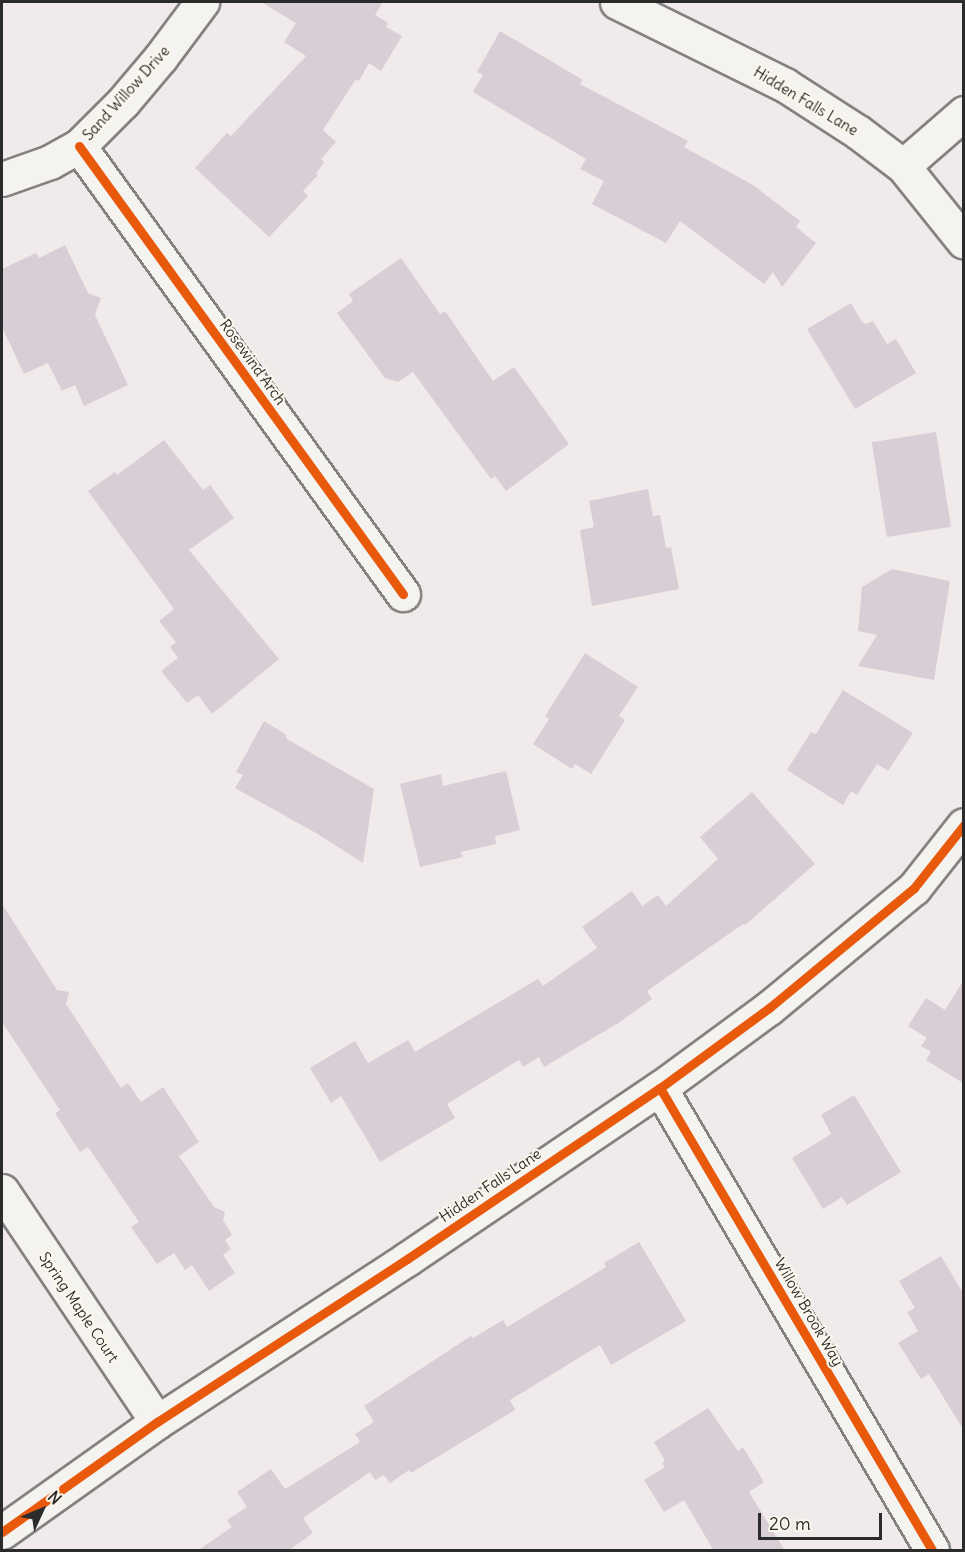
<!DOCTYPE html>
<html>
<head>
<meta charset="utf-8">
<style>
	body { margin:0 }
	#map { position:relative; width:965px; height:1552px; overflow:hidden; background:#f0eaea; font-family:Delius,sans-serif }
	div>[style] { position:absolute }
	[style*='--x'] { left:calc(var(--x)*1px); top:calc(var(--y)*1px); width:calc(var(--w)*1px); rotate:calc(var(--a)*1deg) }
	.building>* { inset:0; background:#d9ced6; transform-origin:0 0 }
	.roads { filter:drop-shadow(2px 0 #848181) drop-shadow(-2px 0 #848181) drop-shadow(0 2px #848181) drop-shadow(0 -2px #848181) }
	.minor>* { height:33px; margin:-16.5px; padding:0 16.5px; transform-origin:16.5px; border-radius:16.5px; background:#f5f3f0 }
	.cycleway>* { height:9px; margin:-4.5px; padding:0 4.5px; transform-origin:4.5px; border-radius:4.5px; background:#e8590c }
	span { translate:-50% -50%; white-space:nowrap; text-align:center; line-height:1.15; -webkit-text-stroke:4.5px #fbf7ec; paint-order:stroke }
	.street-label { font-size:15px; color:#2b2b2b }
	.frame { position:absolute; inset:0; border:3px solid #2b2b2b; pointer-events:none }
	.north { position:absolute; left:12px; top:1480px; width:60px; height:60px; -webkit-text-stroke:4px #fbf7ec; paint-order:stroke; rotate:46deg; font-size:16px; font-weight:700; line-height:24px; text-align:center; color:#2b2b2b }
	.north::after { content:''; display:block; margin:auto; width:21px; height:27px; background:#2b2b2b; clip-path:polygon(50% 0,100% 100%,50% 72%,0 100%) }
	.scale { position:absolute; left:758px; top:1513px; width:124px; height:27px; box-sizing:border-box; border:3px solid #2b2b2b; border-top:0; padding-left:8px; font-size:18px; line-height:21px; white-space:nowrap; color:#2b2b2b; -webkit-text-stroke:4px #fbf7ec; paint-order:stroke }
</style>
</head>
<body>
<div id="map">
	<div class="building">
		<i style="clip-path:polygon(261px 2px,383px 2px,375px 15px,388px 23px,386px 27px,402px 36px,381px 71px,369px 63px,359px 81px,356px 79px,323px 130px,336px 142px,321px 159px,324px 163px,316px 173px,318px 175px,303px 191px,308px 196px,269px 237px,195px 168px,227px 133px,231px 136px,306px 56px,284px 42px,296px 23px)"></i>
		<i style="clip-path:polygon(500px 31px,583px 80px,580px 84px,688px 141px,684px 147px,753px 185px,800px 221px,796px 227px,816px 243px,782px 287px,773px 272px,764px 284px,680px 221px,666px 243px,592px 204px,604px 181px,580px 169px,586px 159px,473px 92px,483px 75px,477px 72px)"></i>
		<i style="clip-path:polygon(65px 245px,88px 293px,101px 298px,95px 315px,128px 385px,84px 406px,75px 385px,62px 391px,48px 363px,24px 374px,2px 327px,2px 269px,36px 253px,39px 258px)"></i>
		<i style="clip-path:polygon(401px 258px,440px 314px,445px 311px,493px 381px,514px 367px,569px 444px,506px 491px,495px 476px,491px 479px,413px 372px,398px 382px,385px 378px,337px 313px,353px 301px,349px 294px)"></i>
		<i style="clip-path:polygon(851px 303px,862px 322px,866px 324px,873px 321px,887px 344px,896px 339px,916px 373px,855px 409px,807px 329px)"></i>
		<i style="left:936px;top:432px;width:96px;height:65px;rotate:81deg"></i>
		<i style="clip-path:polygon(164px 440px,203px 490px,210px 485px,234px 518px,189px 550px,279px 659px,212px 714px,198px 695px,187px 703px,161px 671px,178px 658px,170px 647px,176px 642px,159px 621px,174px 609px,88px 491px,115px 472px,117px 475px)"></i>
		<i style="clip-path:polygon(648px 489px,653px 516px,660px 515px,666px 548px,671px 547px,679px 589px,592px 606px,580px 530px,594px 527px,589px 501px)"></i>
		<i style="clip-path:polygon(892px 569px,950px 581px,934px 680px,858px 666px,877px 635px,858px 631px,862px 587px)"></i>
		<i style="clip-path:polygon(585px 653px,638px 687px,619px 716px,625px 720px,591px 774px,575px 764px,572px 769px,533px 744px,549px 719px,545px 716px)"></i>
		<i style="clip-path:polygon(843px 690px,913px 733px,888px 771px,877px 764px,857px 795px,851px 791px,843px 805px,787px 770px,811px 732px,816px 734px)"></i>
		<i style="clip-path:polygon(264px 721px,285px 734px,287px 739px,374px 789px,363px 863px,316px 833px,235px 788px,243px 775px,236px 772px)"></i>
		<i style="clip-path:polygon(506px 771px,520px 830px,495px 836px,496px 844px,461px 852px,463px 857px,420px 867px,400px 784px,441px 774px,443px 786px)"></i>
		<i style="clip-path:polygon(752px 792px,815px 864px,745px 925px,743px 924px,647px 991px,652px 999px,620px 1022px,544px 1067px,539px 1057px,523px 1067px,519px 1060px,447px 1104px,455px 1118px,380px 1162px,341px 1096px,331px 1103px,310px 1068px,355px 1041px,368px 1063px,408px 1040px,415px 1052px,538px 979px,543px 986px,597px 948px,582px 927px,632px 891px,642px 906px,658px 895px,666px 906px,718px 859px,700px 837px)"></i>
		<i style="clip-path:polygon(2px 904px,57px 990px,69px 992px,66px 1004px,121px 1088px,128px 1083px,141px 1102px,163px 1087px,199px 1142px,179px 1156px,214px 1207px,225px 1212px,223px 1220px,232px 1235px,225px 1240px,231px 1249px,223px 1255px,235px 1273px,209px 1291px,192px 1265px,185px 1270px,174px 1253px,157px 1264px,131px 1227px,139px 1222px,88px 1147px,80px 1152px,55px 1113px,60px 1110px,2px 1022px)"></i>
		<i style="clip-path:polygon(963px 981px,963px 1083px,926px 1060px,931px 1052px,921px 1046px,927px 1038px,908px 1026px,926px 998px,945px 1010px)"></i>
		<i style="clip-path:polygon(854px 1095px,901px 1172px,847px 1205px,842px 1197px,823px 1209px,792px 1158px,831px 1134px,821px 1115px)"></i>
		<i style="clip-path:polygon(639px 1242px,686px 1321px,611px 1365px,600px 1345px,510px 1400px,515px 1410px,411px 1473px,409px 1470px,390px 1483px,384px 1475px,375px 1480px,370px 1472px,303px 1518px,313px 1533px,288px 1551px,197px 1551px,232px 1527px,227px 1520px,247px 1507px,237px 1492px,271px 1469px,285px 1489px,360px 1442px,355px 1434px,374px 1422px,364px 1406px,471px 1336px,473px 1338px,503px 1320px,507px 1327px,606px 1267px,604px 1263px)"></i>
		<i style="clip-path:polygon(941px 1256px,963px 1293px,963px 1429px,929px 1374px,921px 1379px,898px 1343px,918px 1331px,907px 1312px,915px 1308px,899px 1281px)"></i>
		<i style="clip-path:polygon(708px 1408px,738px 1451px,743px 1447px,764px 1482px,749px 1492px,785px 1551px,714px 1551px,684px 1500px,664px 1512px,644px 1480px,665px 1467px,662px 1463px,665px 1461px,654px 1442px)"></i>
	</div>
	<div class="roads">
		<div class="minor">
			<i style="--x:617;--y:2;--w:187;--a:26.3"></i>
			<i style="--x:785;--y:85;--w:87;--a:32.8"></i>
			<i style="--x:858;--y:132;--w:56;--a:37.1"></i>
			<i style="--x:903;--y:166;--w:97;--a:51.2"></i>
			<i style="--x:79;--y:146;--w:553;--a:54.13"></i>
			<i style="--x:903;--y:166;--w:81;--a:-41"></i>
			<i style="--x:2;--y:179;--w:51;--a:-19.5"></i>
			<i style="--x:50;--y:162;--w:33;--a:-29"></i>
			<i style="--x:79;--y:146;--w:62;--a:-45"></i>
			<i style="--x:123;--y:102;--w:59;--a:-49.8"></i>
			<i style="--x:161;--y:57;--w:69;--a:-53.3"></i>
			<i style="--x:660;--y:1088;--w:536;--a:59.51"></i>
			<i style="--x:2;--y:1191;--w:278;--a:56.1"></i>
			<i style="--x:2;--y:1532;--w:190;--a:-35.4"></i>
			<i style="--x:157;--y:1422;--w:298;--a:-33.1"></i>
			<i style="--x:407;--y:1259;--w:305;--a:-34.1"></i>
			<i style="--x:660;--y:1088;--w:135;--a:-36.3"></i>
			<i style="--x:769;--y:1008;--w:188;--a:-39.6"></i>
			<i style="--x:914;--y:888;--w:80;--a:-51.6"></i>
		</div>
	</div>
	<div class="cycleway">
		<i style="--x:79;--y:146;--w:553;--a:54.13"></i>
		<i style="--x:660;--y:1088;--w:536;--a:59.51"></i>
		<i style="--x:2;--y:1532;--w:190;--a:-35.4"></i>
		<i style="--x:157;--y:1422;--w:298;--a:-33.1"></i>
		<i style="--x:407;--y:1259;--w:305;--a:-34.1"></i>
		<i style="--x:660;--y:1088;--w:135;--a:-36.3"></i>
		<i style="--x:769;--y:1008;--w:188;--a:-39.6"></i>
		<i style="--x:914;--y:888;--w:80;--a:-51.6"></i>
	</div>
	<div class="street-label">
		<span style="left:126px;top:93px;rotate:-48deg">Sand Willow Drive</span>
		<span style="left:806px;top:101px;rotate:31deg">Hidden Falls Lane</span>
		<span style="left:253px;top:362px;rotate:54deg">Rosewind Arch</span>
		<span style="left:490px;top:1185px;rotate:-34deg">Hidden Falls Lane</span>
		<span style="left:79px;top:1307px;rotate:56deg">Spring Maple Court</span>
		<span style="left:809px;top:1312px;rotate:60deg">Willow Brook Way</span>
	</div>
	<div class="frame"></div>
	<div class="north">N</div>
	<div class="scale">20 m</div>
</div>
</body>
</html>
